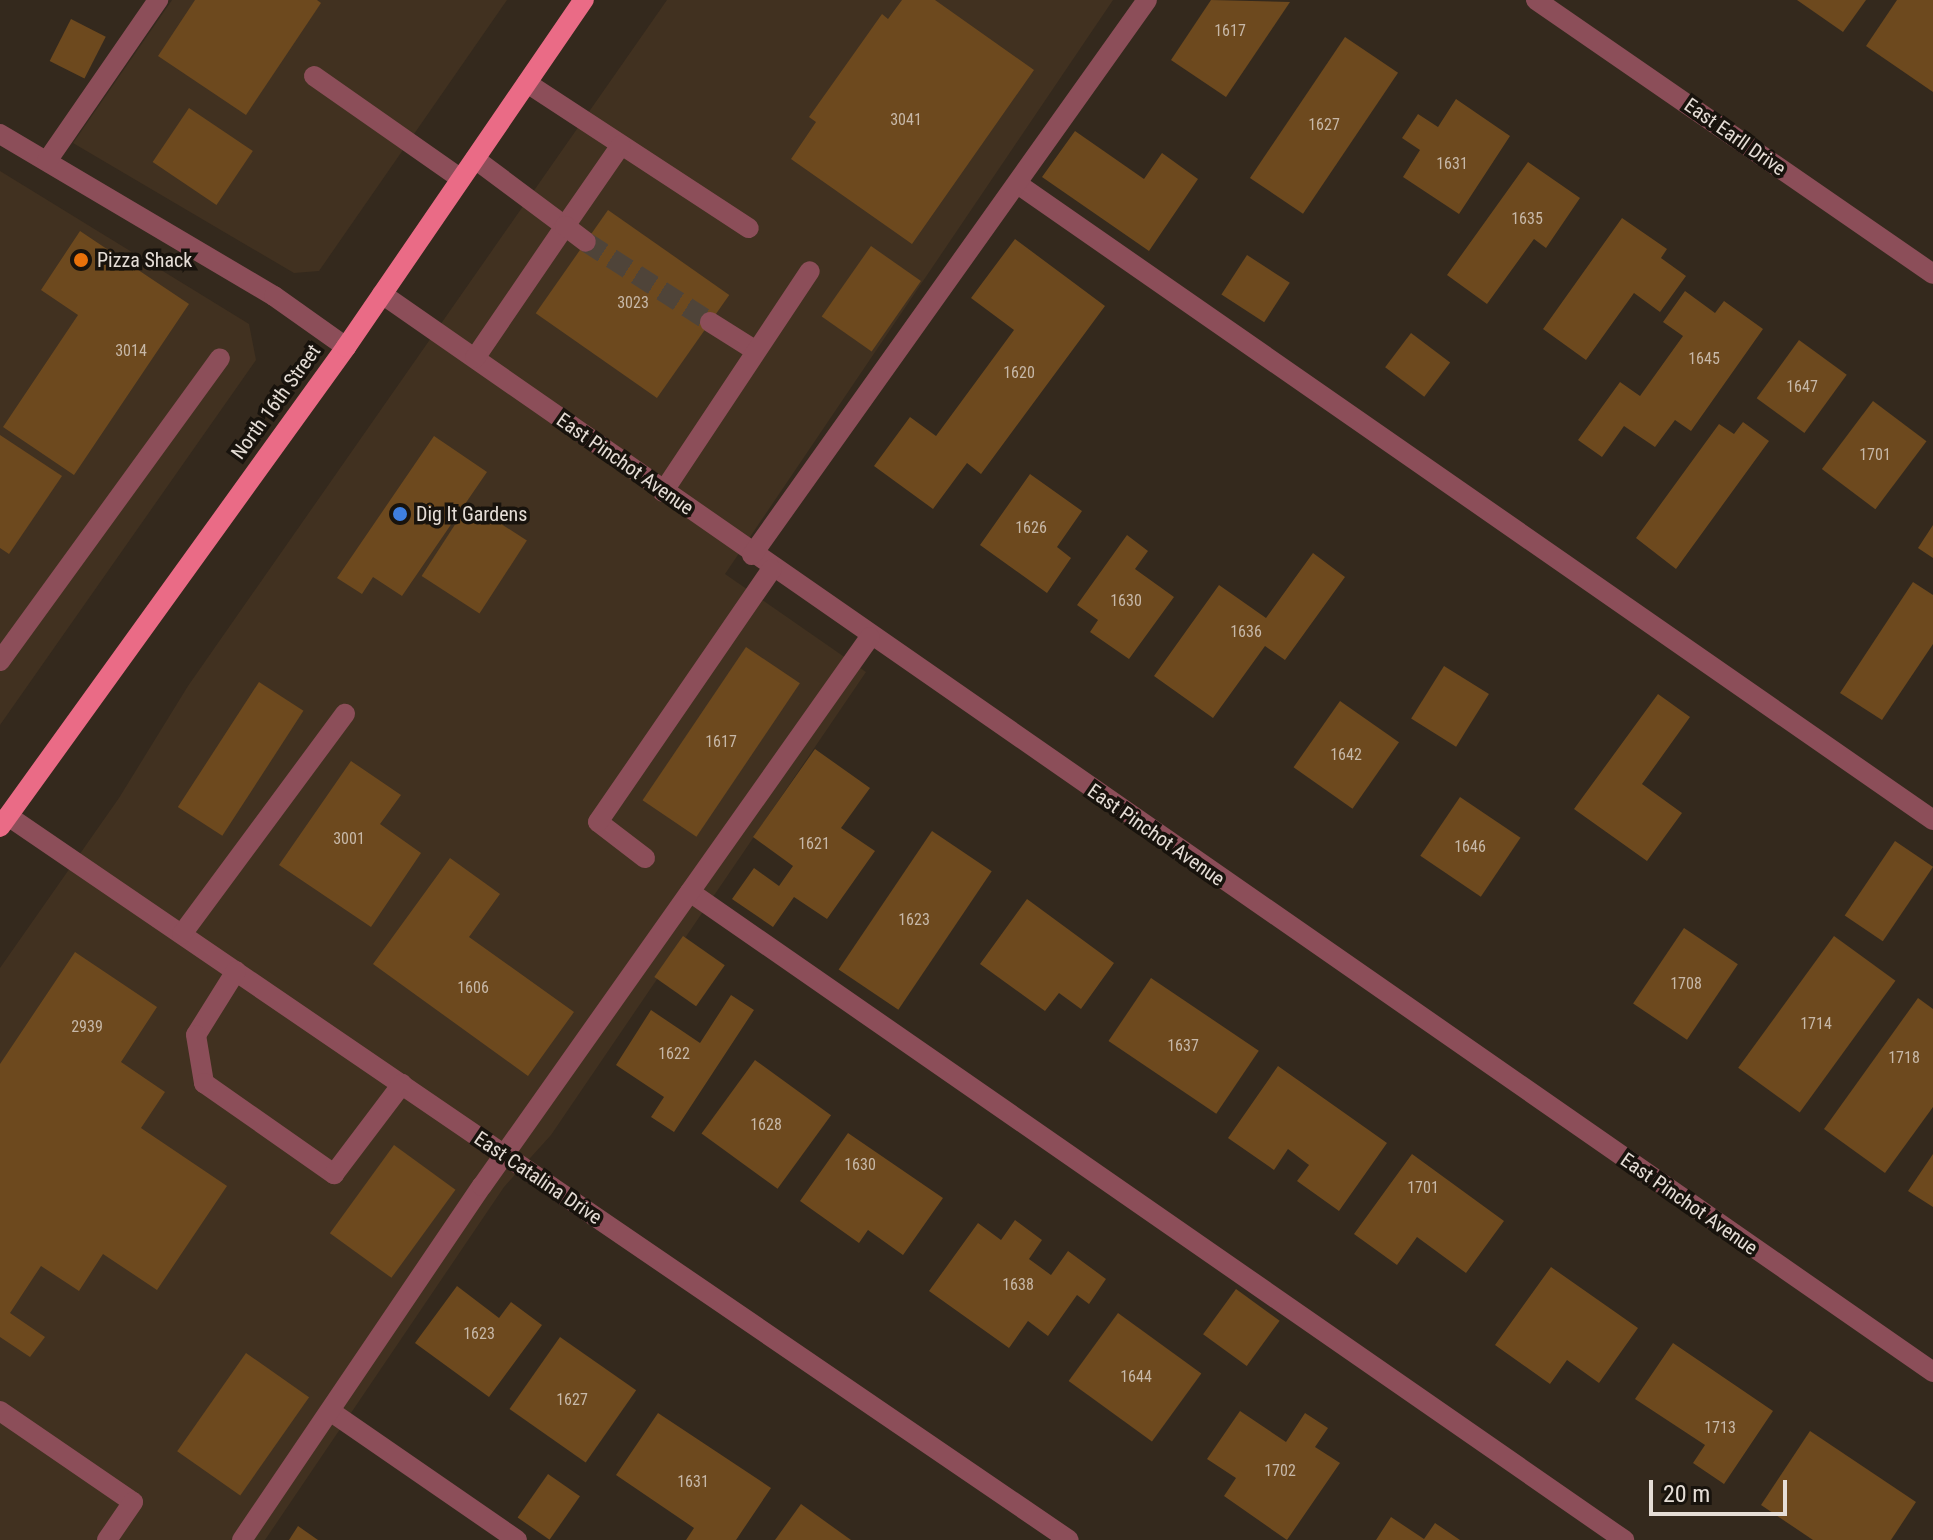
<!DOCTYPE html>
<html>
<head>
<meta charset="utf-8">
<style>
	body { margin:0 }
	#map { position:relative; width:1933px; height:1540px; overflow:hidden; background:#34291d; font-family:"Roboto Condensed",sans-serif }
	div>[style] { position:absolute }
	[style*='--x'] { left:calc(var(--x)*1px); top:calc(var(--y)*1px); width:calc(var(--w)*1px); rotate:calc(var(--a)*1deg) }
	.built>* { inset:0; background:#413120 }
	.building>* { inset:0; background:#6d491e; transform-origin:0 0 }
	.minor-tunnel>* { height:20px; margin-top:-10px; transform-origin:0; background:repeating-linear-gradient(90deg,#4f4439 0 20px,transparent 0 30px) }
	.minor>* { height:20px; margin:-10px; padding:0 10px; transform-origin:10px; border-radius:10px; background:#8c4e59 }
	.major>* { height:20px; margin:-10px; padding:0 10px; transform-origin:10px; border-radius:10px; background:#ea6b86 }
	.dots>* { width:22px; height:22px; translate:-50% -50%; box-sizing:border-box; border:4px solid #18130d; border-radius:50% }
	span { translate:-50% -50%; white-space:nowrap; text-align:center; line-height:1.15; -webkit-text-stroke:7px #18130d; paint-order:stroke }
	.number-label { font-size:16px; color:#c7b8a8 }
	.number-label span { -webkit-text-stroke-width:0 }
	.street-label { font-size:20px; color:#e5ddd6 }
	.poi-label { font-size:20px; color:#e5ddd6 }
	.left { translate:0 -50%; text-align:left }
	.scale { position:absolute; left:1649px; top:1480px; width:138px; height:36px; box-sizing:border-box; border:4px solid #e5ddd6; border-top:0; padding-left:10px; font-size:24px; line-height:28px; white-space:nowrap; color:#e5ddd6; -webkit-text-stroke:6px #18130d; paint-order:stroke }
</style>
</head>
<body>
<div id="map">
	<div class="built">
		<i style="clip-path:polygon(172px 0,507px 0,319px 271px,294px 273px,73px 143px)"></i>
		<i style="clip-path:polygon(667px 0,1113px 0,725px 574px,866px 672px,551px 1135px,504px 1187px,265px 1540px,0 1540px,0 968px,119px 798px,188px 686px)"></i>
		<i style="clip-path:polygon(0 171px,249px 324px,256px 360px,0 725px)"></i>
	</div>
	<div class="building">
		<i style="clip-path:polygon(195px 0,317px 0,321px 3px,246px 115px,158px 56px)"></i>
		<i style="clip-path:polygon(902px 0,935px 0,1034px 70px,912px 244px,791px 159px,816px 122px,809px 117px,882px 14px,888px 19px)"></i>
		<i style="clip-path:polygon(1211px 0,1290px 2px,1226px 97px,1171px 60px)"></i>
		<i style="clip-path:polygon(1797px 0,1866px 0,1843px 32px)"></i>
		<i style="clip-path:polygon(1897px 0,1933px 0,1933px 92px,1866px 46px)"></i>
		<i style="left:71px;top:19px;width:39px;height:47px;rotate:27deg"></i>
		<i style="left:1345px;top:37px;width:64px;height:170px;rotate:34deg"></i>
		<i style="clip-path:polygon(1456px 99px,1510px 136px,1459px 214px,1403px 177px,1420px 150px,1402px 138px,1418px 114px,1438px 127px)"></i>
		<i style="left:189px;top:108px;width:77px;height:65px;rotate:34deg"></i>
		<i style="clip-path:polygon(1075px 131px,1144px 179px,1162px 153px,1198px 179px,1149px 251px,1042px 177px)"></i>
		<i style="clip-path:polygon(1528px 162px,1580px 198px,1546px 248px,1534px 239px,1487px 304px,1447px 275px)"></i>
		<i style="left:608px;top:210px;width:148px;height:126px;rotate:35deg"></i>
		<i style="clip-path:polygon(1622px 218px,1667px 249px,1661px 258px,1686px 276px,1660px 312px,1634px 293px,1586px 360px,1543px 329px)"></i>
		<i style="clip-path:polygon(80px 231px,189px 304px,74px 475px,3px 427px,78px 315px,41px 290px)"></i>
		<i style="clip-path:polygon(1015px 239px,1105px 306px,981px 474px,967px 463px,933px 509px,874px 466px,910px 417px,936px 436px,1014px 330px,971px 298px)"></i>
		<i style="left:871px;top:246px;width:61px;height:86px;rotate:35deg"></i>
		<i style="left:1247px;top:255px;width:51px;height:47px;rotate:33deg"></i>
		<i style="clip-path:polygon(1685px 291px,1715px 313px,1724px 301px,1763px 329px,1691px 431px,1675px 420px,1655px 447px,1624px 426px,1602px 457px,1578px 440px,1620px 382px,1640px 396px,1683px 336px,1663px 322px)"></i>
		<i style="left:1411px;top:333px;width:49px;height:43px;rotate:37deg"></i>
		<i style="left:1799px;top:340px;width:59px;height:72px;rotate:36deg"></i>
		<i style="left:1873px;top:401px;width:67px;height:85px;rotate:37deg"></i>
		<i style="clip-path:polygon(1743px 422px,1769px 441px,1676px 569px,1636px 538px,1719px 424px,1734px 434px)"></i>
		<i style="clip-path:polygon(0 435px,62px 476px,9px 554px,0 548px)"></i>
		<i style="clip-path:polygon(434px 436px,487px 472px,402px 596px,373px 577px,362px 594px,337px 578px)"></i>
		<i style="clip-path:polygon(1030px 474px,1082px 511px,1057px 547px,1071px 558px,1047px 593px,980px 545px)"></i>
		<i style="left:469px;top:503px;width:69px;height:87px;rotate:33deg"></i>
		<i style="clip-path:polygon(1933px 525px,1933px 558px,1918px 548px)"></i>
		<i style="clip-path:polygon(1127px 535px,1148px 551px,1135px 569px,1174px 597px,1129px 659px,1090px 632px,1098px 620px,1077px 605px)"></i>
		<i style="clip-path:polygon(1313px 553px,1345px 577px,1285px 660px,1265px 646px,1213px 718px,1154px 676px,1219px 585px,1266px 618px)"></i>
		<i style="clip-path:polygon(1913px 582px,1933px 595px,1933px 644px,1882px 720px,1840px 693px)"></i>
		<i style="left:746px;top:647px;width:65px;height:185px;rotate:34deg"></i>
		<i style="left:1444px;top:666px;width:53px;height:62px;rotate:32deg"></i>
		<i style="left:259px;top:682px;width:53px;height:149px;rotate:33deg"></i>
		<i style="clip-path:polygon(1658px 694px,1690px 717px,1642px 784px,1682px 813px,1647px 861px,1574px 809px)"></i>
		<i style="left:1340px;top:701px;width:72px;height:81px;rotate:35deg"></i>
		<i style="clip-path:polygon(815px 749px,870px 788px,841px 828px,875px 851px,827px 919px,794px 897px,773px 927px,732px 899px,754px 868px,779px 886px,793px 866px,753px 837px)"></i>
		<i style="clip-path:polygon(351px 761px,401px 795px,380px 824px,421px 853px,371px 927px,279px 865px)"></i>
		<i style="left:1460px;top:797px;width:73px;height:71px;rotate:34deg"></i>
		<i style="left:932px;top:831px;width:72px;height:167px;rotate:34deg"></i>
		<i style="left:1895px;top:841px;width:46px;height:90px;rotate:34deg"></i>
		<i style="clip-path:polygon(450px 858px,500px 894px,469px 937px,574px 1012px,528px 1076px,373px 964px)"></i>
		<i style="clip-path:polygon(1027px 899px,1114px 963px,1081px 1009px,1059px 993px,1045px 1011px,980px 964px)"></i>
		<i style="left:1684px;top:928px;width:65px;height:91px;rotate:34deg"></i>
		<i style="left:683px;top:936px;width:51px;height:50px;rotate:35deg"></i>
		<i style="left:1834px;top:936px;width:76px;height:163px;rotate:36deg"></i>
		<i style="clip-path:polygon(75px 952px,157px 1007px,121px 1062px,165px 1092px,141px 1128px,227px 1186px,157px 1290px,103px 1254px,79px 1291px,41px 1266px,10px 1313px,45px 1337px,30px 1357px,0 1337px,0 1064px)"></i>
		<i style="left:1151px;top:978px;width:130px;height:76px;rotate:34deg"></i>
		<i style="clip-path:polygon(731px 995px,754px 1010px,674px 1132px,651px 1117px,664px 1097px,616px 1065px,651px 1010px,700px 1043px)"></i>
		<i style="clip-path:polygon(1918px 998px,1933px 1009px,1933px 1107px,1885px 1173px,1824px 1129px)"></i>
		<i style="left:755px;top:1060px;width:94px;height:91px;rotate:36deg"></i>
		<i style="clip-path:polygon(1278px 1066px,1387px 1143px,1339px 1211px,1297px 1181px,1309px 1165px,1288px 1149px,1274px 1170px,1228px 1138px)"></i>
		<i style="clip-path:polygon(848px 1133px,943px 1198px,903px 1255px,868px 1230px,859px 1243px,800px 1201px)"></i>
		<i style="left:394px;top:1145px;width:76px;height:109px;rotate:36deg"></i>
		<i style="clip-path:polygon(1412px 1154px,1504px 1221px,1466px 1273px,1417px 1237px,1397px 1265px,1354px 1234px)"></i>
		<i style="clip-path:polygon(1933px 1154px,1933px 1207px,1908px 1191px)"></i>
		<i style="clip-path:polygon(1015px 1220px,1042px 1240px,1029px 1259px,1051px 1275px,1068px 1251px,1106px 1279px,1089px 1304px,1077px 1295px,1048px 1336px,1028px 1321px,1009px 1348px,929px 1291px,978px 1223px,1001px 1240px)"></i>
		<i style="clip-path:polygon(1551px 1267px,1638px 1328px,1599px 1383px,1567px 1360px,1550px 1384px,1495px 1345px)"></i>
		<i style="clip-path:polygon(457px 1286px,499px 1318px,511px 1302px,542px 1325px,489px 1397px,415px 1343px)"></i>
		<i style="left:1236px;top:1289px;width:54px;height:56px;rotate:36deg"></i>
		<i style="left:1118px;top:1313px;width:103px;height:84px;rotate:36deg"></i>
		<i style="left:560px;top:1337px;width:93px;height:88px;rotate:35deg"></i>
		<i style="clip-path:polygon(1673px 1343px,1773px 1411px,1724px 1484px,1693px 1463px,1705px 1445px,1635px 1399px)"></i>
		<i style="left:246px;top:1353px;width:77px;height:120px;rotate:35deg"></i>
		<i style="clip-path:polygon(1240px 1411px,1286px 1442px,1305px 1413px,1328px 1428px,1315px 1447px,1340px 1463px,1287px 1540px,1224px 1496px,1236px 1478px,1207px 1459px)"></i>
		<i style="clip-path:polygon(658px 1413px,771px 1488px,736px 1540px,686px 1540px,694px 1528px,616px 1475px)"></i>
		<i style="clip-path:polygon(1810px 1431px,1916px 1502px,1891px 1540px,1813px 1540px,1761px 1505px)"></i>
		<i style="left:548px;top:1474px;width:39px;height:53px;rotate:35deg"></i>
		<i style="clip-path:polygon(801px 1504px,851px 1540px,775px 1540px)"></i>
		<i style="clip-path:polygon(1391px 1517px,1424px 1539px,1435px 1523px,1460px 1540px,1376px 1540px)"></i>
		<i style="clip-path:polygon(298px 1526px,318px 1540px,289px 1540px)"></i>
	</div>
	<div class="minor-tunnel">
		<i style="--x:586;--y:242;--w:148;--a:32.8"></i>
	</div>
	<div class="minor">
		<i style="--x:1536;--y:0;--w:482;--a:34.6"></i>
		<i style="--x:314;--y:76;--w:179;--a:35"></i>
		<i style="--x:527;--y:83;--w:265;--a:33.2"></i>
		<i style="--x:0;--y:134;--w:318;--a:30.6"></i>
		<i style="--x:274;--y:296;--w:88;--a:35.3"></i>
		<i style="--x:475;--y:159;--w:112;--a:36.7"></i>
		<i style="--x:565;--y:226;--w:98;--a:-55.3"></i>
		<i style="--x:47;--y:161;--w:196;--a:-55.4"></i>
		<i style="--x:1019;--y:185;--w:1113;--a:34.79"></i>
		<i style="--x:382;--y:294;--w:1889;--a:34.8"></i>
		<i style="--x:710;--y:322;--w:54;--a:32.2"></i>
		<i style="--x:475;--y:358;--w:160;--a:-55.7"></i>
		<i style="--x:565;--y:226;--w:26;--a:37"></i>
		<i style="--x:663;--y:492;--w:265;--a:-56.4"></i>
		<i style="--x:752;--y:555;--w:681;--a:-54.56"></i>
		<i style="--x:0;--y:661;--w:374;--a:-54"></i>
		<i style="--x:8;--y:816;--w:1284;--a:34.31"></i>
		<i style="--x:645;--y:858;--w:59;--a:-142.5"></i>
		<i style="--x:598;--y:822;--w:307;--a:-55.5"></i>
		<i style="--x:690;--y:892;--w:1137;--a:34.75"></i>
		<i style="--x:182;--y:934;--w:274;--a:-53.5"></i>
		<i style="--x:236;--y:971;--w:75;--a:122"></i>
		<i style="--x:196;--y:1035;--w:49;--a:80.5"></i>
		<i style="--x:204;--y:1083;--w:159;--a:35"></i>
		<i style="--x:334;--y:1174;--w:113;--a:-52.9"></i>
		<i style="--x:0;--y:1411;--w:161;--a:34.4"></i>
		<i style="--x:133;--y:1502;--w:46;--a:124.4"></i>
		<i style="--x:330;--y:1411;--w:227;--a:34.6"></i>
		<i style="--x:242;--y:1540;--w:428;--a:-55.9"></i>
		<i style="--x:482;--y:1186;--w:672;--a:-54.75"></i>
	</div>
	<div class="major">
		<i style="--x:0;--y:827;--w:592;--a:-54.21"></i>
		<i style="--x:346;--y:347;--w:421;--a:-55.6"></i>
	</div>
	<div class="dots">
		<i style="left:81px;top:260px;background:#e8710a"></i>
		<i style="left:400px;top:514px;background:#3f7fe0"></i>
	</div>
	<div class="number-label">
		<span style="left:1230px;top:31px">1617</span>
		<span style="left:906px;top:120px">3041</span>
		<span style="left:1324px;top:125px">1627</span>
		<span style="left:1452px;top:164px">1631</span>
		<span style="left:1527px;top:219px">1635</span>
		<span style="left:633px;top:303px">3023</span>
		<span style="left:131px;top:351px">3014</span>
		<span style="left:1704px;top:359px">1645</span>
		<span style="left:1019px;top:373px">1620</span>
		<span style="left:1802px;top:387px">1647</span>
		<span style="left:1875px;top:455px">1701</span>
		<span style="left:1031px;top:528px">1626</span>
		<span style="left:1126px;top:601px">1630</span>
		<span style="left:1246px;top:632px">1636</span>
		<span style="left:721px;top:742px">1617</span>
		<span style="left:1346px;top:755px">1642</span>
		<span style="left:349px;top:839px">3001</span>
		<span style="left:814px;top:844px">1621</span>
		<span style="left:1470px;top:847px">1646</span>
		<span style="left:914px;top:920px">1623</span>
		<span style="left:1686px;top:984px">1708</span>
		<span style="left:473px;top:988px">1606</span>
		<span style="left:1816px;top:1024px">1714</span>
		<span style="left:87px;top:1027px">2939</span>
		<span style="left:1183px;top:1046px">1637</span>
		<span style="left:674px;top:1054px">1622</span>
		<span style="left:1904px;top:1058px">1718</span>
		<span style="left:766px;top:1125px">1628</span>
		<span style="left:860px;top:1165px">1630</span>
		<span style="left:1423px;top:1188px">1701</span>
		<span style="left:1018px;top:1285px">1638</span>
		<span style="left:479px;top:1334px">1623</span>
		<span style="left:1136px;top:1377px">1644</span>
		<span style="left:572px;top:1400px">1627</span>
		<span style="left:1720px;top:1428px">1713</span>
		<span style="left:1280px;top:1471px">1702</span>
		<span style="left:693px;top:1482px">1631</span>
	</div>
	<div class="street-label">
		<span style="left:1735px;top:137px;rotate:35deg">East Earll Drive</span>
		<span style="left:276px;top:402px;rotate:-54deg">North 16th Street</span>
		<span style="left:625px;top:464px;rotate:35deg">East Pinchot Avenue</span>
		<span style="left:1156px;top:835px;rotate:35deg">East Pinchot Avenue</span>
		<span style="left:538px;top:1178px;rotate:34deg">East Catalina Drive</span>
		<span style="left:1689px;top:1204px;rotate:35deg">East Pinchot Avenue</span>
	</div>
	<div class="poi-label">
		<span class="left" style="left:97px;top:260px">Pizza Shack</span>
		<span class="left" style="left:416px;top:514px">Dig It Gardens</span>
	</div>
	<div class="scale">20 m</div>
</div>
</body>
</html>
